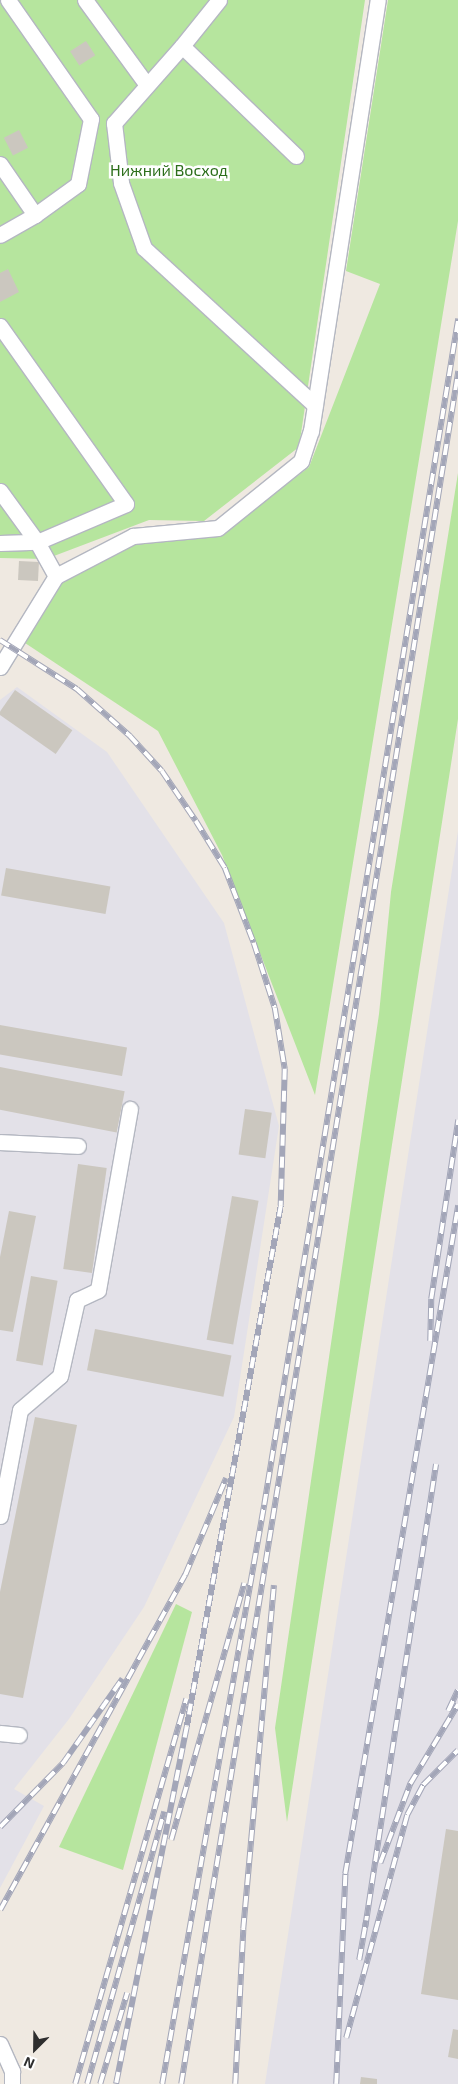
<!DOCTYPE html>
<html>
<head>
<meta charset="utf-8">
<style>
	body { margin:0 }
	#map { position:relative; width:458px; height:2084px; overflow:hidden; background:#efe9e1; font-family:"Exo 2",sans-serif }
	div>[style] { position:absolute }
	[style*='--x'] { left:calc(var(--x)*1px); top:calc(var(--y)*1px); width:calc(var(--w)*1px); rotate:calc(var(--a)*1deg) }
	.industrial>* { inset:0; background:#e3e1e8 }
	.green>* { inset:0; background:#b6e59e }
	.building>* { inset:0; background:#cbc7bf; transform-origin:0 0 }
	.roads { filter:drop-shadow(1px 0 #b4b7c1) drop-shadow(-1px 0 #b4b7c1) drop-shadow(0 1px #b4b7c1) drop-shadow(0 -1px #b4b7c1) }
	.minor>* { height:15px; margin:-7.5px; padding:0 7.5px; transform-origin:7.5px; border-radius:7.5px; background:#fff }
	.rail>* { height:5.5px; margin-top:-2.75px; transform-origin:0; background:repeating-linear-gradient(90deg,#fff 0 11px,#a3a6b8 0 22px); box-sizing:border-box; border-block:1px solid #a3a6b8 }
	span { translate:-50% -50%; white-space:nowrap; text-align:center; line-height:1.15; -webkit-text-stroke:5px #fff; paint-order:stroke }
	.park-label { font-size:16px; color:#2c6e1b }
	.north { position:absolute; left:10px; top:2024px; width:50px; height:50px; -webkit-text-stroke:4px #fff; paint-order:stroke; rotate:203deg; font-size:14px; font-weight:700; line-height:20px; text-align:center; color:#2e2e2e }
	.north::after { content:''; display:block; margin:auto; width:18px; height:22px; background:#2e2e2e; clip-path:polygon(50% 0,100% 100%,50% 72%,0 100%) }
</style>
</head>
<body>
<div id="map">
	<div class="industrial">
		<i style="clip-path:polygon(17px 687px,107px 752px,224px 923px,279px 1126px,234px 1417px,144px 1607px,69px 1719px,14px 1789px,44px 1806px,0 1888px,0 700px)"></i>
		<i style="clip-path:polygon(458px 831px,458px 2084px,265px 2084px)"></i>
	</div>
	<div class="green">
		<i style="clip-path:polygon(0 0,365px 0,299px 447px,204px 521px,149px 520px,46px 559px,0 558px)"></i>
		<i style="clip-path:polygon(388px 0,458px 0,458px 221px,315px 1095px,222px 855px,158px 731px,22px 641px,58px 580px,135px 543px,221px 535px,309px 467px,380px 284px,346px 271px)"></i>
		<i style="clip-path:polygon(458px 473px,458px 719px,287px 1822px,275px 1728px,379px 1014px,391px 892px)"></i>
		<i style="clip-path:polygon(176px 1604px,192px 1612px,123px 1870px,59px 1847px)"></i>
	</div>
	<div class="building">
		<i style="left:86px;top:41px;width:17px;height:19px;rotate:57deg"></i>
		<i style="left:19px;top:130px;width:20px;height:17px;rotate:63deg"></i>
		<i style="clip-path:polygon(8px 269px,19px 292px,0 302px,0 273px)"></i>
		<i style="left:19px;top:561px;width:20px;height:19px;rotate:3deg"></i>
		<i style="left:15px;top:690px;width:70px;height:29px;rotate:35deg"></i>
		<i style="left:6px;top:868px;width:106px;height:28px;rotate:10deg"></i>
		<i style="left:0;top:1025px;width:129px;height:29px;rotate:10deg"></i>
		<i style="left:0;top:1067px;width:127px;height:42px;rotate:11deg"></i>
		<i style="left:245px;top:1109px;width:27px;height:46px;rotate:8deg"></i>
		<i style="left:78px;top:1164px;width:29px;height:106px;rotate:8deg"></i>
		<i style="left:232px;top:1196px;width:27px;height:146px;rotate:10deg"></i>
		<i style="clip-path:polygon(9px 1211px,36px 1216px,13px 1332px,0 1330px,0 1257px)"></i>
		<i style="left:31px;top:1276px;width:27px;height:86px;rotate:10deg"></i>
		<i style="left:95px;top:1329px;width:139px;height:42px;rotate:11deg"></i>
		<i style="clip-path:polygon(35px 1417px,77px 1425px,23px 1698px,0 1694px,0 1592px)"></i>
		<i style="clip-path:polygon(446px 1829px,458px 1831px,458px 2000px,421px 1994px)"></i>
		<i style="clip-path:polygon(453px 2029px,458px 2030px,458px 2059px,448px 2057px)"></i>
		<i style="clip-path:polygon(361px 2077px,377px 2079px,377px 2084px,360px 2084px)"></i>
	</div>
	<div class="roads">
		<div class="minor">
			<i style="--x:8;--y:0;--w:145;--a:55.1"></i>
			<i style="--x:91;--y:119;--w:66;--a:101.3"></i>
			<i style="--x:78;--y:184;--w:53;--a:144.2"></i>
			<i style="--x:85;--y:0;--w:105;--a:53.9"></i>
			<i style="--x:182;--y:46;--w:59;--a:-51.2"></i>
			<i style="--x:296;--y:156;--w:158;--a:-136"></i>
			<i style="--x:182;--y:46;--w:103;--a:131.4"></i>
			<i style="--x:114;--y:123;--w:60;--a:83.3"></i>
			<i style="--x:121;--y:183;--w:69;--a:70.5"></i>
			<i style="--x:144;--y:248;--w:232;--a:42.6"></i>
			<i style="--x:0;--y:164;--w:62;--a:55.5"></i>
			<i style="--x:35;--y:215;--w:40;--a:150.3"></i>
			<i style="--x:0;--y:326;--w:218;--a:54.7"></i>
			<i style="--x:126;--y:504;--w:97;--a:156.9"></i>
			<i style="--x:37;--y:542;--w:63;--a:-126"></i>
			<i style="--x:0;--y:543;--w:37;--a:-2"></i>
			<i style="--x:37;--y:542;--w:39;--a:61"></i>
			<i style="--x:0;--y:667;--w:107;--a:-58.4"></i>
			<i style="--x:56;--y:576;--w:87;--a:-27.5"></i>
			<i style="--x:133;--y:536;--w:85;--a:-5.4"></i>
			<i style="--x:218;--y:528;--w:107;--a:-38.9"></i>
			<i style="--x:301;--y:461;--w:32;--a:-72"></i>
			<i style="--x:311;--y:431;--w:436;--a:-81.2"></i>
			<i style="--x:0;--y:1142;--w:78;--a:2.9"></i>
			<i style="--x:0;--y:1516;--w:108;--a:-79.3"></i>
			<i style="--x:20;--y:1410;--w:52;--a:-40.4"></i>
			<i style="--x:60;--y:1376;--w:78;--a:-77.4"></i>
			<i style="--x:77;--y:1300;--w:23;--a:-25"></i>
			<i style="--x:98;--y:1290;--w:184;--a:-80"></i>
			<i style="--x:0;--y:1733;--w:19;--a:6"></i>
			<i style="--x:0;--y:2044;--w:30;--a:66"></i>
			<i style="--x:12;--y:2071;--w:13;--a:90"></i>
		</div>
	</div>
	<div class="rail">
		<i style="--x:0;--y:640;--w:91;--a:32.5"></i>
		<i style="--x:77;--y:689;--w:71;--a:41.6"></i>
		<i style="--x:130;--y:736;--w:47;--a:47.6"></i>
		<i style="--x:162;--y:771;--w:60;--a:55.8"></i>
		<i style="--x:196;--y:821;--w:55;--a:58.3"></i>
		<i style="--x:225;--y:868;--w:80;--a:68.9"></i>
		<i style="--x:254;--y:943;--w:68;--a:72.1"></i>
		<i style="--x:275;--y:1008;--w:62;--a:80.7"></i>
		<i style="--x:285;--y:1069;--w:137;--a:91.7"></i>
		<i style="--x:281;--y:1206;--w:529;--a:100.23"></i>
		<i style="--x:187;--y:1727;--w:364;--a:101.2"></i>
		<i style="--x:430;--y:1341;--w:42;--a:-88.6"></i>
		<i style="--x:431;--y:1299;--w:181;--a:-81.4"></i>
		<i style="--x:448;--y:1711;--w:23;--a:-65"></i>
		<i style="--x:0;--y:1827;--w:90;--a:-45.5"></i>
		<i style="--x:63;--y:1763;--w:103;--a:-54.9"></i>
		<i style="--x:171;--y:1840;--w:267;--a:-74.1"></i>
		<i style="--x:380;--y:1863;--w:85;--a:-69.2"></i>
		<i style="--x:410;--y:1784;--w:93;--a:-59"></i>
		<i style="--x:0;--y:1910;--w:383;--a:-61.1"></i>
		<i style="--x:185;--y:1575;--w:105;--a:-67.1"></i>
		<i style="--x:365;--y:1927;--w:468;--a:-81.3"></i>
		<i style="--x:359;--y:1960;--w:40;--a:-80"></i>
		<i style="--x:346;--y:2038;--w:231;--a:-74.7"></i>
		<i style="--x:407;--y:1815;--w:34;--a:-62"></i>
		<i style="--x:423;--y:1785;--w:49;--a:-45"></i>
		<i style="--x:75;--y:2084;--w:401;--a:-73.9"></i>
		<i style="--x:87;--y:2084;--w:283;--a:-74.2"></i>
		<i style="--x:100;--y:2084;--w:95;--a:-73.5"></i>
		<i style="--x:162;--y:2084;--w:588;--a:-80.01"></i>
		<i style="--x:264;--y:1505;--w:1202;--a:-80.71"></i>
		<i style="--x:181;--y:2084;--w:1735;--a:-80.81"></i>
		<i style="--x:235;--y:2084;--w:155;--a:-87"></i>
		<i style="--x:243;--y:1929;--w:345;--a:-84.9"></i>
		<i style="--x:336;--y:2084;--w:210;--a:-87.5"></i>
		<i style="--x:345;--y:1874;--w:678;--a:-80.41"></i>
	</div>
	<div class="park-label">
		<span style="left:169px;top:170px">Нижний Восход</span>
	</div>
	<div class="north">N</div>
</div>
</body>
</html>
